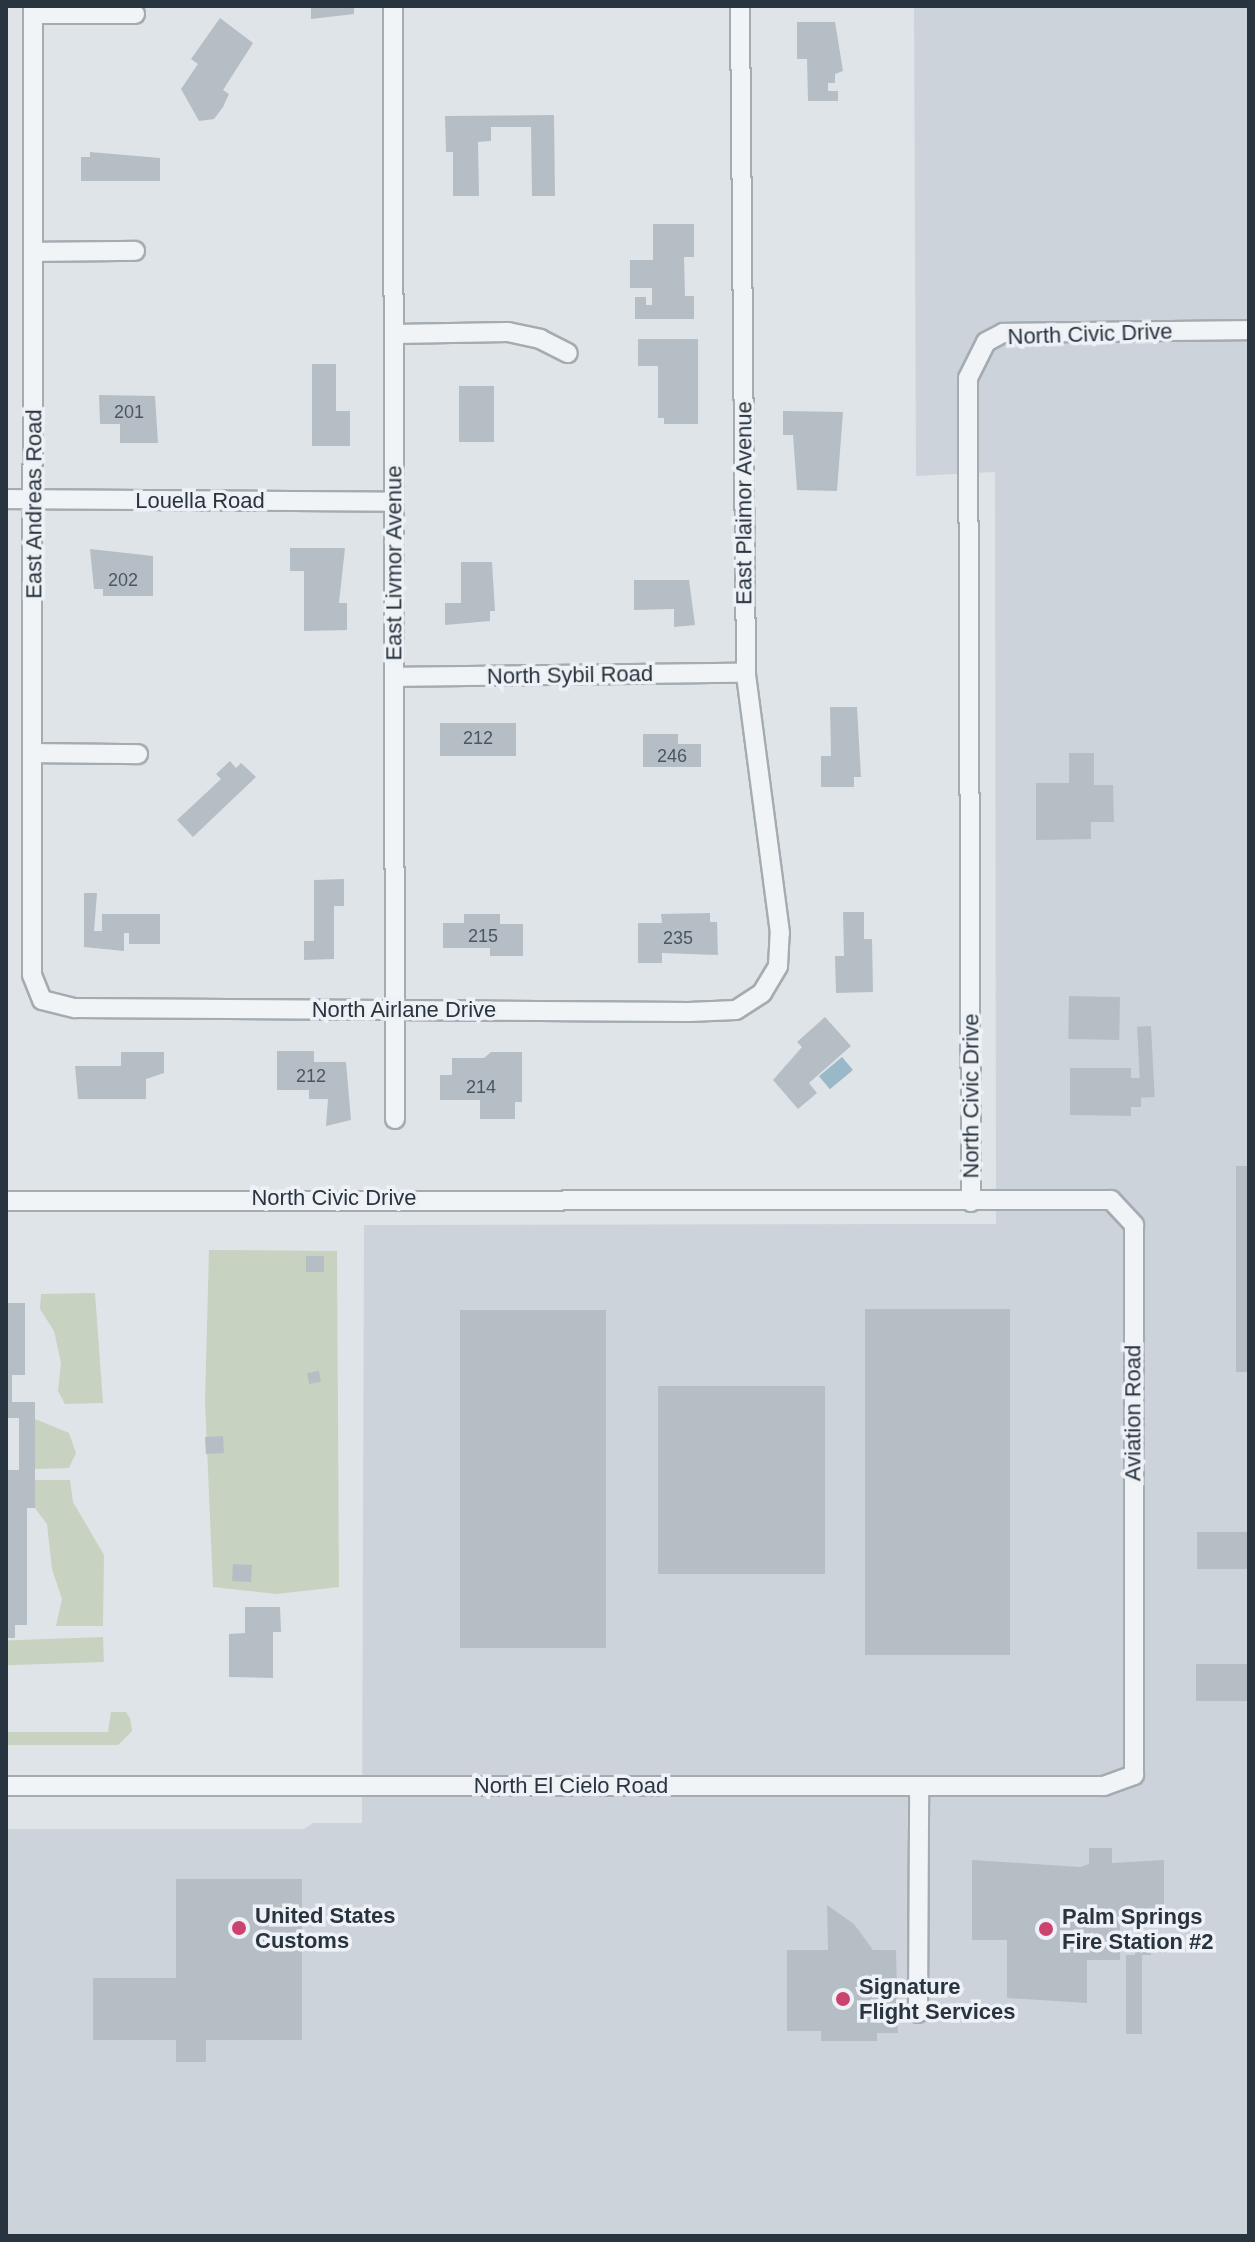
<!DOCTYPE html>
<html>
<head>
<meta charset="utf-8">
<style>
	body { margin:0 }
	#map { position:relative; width:1255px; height:2242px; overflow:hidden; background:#dfe4e8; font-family:Helvetica,sans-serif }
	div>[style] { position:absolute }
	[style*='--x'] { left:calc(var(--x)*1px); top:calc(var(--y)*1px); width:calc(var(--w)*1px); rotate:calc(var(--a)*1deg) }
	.built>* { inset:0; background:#cdd3da }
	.green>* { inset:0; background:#c7d2c0; transform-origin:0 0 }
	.water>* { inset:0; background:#99b8c8; transform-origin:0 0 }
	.building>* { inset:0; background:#b6bec5; transform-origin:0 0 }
	.roads { filter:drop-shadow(2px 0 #a4acb2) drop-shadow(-2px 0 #a4acb2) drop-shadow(0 2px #a4acb2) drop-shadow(0 -2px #a4acb2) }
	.minor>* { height:18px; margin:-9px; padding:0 9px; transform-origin:9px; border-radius:9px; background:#f1f4f6 }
	.dots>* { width:22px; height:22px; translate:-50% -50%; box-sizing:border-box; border:4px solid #eef2f6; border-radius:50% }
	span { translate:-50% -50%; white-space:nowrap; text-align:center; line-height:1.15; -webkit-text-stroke:7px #eef2f6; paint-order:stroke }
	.number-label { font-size:18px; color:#4c5660 }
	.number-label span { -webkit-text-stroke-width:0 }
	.street-label { font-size:22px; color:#28343f }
	.poi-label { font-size:22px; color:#28343f; font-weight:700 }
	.left { translate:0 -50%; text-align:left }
	.frame { position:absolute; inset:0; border:8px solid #28343f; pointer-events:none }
</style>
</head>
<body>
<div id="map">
	<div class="built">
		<i style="clip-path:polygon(914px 6px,1249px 6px,1249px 2236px,6px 2236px,6px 1829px,304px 1829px,313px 1823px,362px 1823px,364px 1225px,996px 1224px,995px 472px,916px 476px)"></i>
	</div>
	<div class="green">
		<i style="clip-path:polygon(209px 1250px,337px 1251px,339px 1587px,276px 1594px,213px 1587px,205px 1401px)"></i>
		<i style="clip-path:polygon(95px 1293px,103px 1403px,65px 1404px,58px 1391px,61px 1363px,54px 1331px,40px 1309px,41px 1294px)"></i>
		<i style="clip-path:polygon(35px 1419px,69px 1433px,76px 1453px,69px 1468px,35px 1469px)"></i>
		<i style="clip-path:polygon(35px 1480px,70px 1480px,73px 1502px,104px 1555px,103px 1626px,56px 1626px,62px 1599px,52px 1569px,47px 1524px,35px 1508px)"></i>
		<i style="left:103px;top:1637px;width:25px;height:97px;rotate:88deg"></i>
		<i style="clip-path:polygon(111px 1712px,126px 1712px,130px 1718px,132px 1731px,118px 1745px,6px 1745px,6px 1732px,108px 1732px)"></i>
	</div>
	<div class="water">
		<i style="left:842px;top:1057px;width:17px;height:30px;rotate:50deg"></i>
	</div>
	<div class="building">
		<i style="clip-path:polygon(311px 6px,354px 6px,354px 14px,311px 19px)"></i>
		<i style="clip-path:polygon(220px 18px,253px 43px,223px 90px,229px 94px,223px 107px,214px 119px,199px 121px,181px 89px,198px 64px,191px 59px)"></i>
		<i style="clip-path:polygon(797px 22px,835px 22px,843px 71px,835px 74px,835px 83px,828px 83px,828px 91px,838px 91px,838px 101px,808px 101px,807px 59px,797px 59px)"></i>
		<i style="clip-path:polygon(554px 115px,555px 196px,532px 196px,531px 127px,491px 127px,491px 141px,478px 142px,479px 196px,453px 196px,453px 152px,446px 152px,445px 116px)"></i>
		<i style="clip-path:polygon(90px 152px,160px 158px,160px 181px,81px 181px,81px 157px,90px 157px)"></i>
		<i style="clip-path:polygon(653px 224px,694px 224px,694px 257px,684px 257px,685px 296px,694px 296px,694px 319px,635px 319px,635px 297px,646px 297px,646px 305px,652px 305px,652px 288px,630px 288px,630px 260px,653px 260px)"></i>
		<i style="clip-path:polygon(638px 339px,698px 339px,698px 424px,664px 424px,664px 418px,658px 418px,658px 366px,638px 366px)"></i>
		<i style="clip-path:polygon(312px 364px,336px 364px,336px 411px,350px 411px,350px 446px,312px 446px)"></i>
		<i style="left:459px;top:386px;width:35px;height:56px"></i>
		<i style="clip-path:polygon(99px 395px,155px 396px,158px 443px,120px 443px,120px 424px,100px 424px)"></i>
		<i style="clip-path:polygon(783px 411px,843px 412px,837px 491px,797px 490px,793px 435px,783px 435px)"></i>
		<i style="clip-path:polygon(290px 548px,345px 548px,339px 603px,347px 603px,347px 630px,304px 631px,304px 571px,290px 571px)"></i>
		<i style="clip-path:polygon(90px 549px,153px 556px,153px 596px,103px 596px,103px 589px,94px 589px)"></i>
		<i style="clip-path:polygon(461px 562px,492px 562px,495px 611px,490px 611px,490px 621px,445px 625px,445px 603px,461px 603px)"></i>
		<i style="clip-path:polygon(634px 580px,689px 580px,695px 625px,674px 627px,674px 609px,634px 610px)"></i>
		<i style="clip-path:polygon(830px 707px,857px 707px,861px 777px,854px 777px,854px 787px,821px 787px,821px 756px,831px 756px)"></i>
		<i style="left:440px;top:723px;width:76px;height:33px"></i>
		<i style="clip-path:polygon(643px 734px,678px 734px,678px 744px,701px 744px,701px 767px,643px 767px)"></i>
		<i style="clip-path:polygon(1069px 753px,1094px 753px,1094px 785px,1113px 785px,1114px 822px,1091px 822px,1091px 839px,1036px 840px,1036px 783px,1069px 783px)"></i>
		<i style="clip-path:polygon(230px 761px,236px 768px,241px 763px,256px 777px,193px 837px,177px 820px,221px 779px,216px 774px)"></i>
		<i style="clip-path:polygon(344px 879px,344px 906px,334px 906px,334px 959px,304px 960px,304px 941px,314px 941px,314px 880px)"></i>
		<i style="clip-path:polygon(84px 893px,97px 893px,94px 931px,102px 931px,102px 914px,160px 914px,160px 944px,129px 944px,129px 933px,124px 933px,124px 951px,84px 947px)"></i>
		<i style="clip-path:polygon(843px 912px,864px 912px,864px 939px,872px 939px,873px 992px,836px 993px,835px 956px,844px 956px)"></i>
		<i style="clip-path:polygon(710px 913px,710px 922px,717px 922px,718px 955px,662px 953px,662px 963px,638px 963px,638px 923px,662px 923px,661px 914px)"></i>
		<i style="clip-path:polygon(464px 914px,500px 914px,500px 924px,523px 924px,523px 956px,490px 956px,490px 948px,443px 948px,443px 923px,464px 923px)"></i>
		<i style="left:1069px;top:996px;width:51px;height:43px;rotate:1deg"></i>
		<i style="clip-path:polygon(825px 1017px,851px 1046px,809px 1083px,817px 1093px,798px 1109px,773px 1080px,802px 1047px,797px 1042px)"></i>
		<i style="left:1151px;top:1026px;width:71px;height:14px;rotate:87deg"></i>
		<i style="clip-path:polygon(277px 1051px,314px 1051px,314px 1062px,346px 1062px,351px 1120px,326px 1126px,328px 1099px,309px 1099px,309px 1090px,277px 1090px)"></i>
		<i style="clip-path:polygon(121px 1052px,164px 1052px,164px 1073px,146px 1079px,146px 1099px,78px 1099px,75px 1066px,121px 1066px)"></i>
		<i style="clip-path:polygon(491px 1052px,522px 1052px,522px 1102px,515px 1102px,515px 1119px,480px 1119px,480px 1100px,440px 1100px,440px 1075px,452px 1075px,452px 1058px,484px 1058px)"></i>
		<i style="clip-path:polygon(1070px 1068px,1131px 1068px,1131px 1078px,1141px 1078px,1141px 1107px,1131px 1107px,1131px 1116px,1070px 1115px)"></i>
		<i style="left:1236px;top:1166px;width:13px;height:206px"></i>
		<i style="left:306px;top:1256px;width:18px;height:16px"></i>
		<i style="clip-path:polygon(6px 1303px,25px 1303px,25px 1375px,12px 1375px,12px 1402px,35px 1402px,35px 1508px,27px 1508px,27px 1625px,15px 1625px,15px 1638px,6px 1638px,6px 1470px,19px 1470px,19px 1418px,6px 1418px)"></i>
		<i style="left:865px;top:1309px;width:145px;height:346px"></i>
		<i style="left:460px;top:1310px;width:146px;height:338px"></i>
		<i style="left:319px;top:1371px;width:11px;height:12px;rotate:80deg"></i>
		<i style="left:658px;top:1386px;width:167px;height:188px"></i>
		<i style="left:223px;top:1436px;width:17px;height:18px;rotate:87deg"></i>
		<i style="left:1197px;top:1532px;width:52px;height:37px"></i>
		<i style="left:233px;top:1564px;width:19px;height:17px;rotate:3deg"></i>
		<i style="clip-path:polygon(245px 1607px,280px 1607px,281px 1632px,273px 1632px,273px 1678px,229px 1677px,229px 1634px,245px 1633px)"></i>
		<i style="left:1196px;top:1664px;width:53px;height:37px"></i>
		<i style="clip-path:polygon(1089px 1848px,1112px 1848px,1112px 1863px,1164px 1860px,1164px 1920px,1120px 1920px,1120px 1960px,1087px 1960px,1087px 2003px,1007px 1998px,1007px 1940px,972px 1940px,972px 1860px,1080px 1867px,1089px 1864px)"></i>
		<i style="clip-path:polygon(176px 1879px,302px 1879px,302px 2040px,206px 2040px,206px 2062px,176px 2062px,176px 2040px,93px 2040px,93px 1978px,176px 1978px)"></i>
		<i style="clip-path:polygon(827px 1905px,854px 1924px,873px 1950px,896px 1950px,898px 2033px,877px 2033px,877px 2041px,821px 2041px,821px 2031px,787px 2031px,787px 1950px,828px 1950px)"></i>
		<i style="clip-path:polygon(1135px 1933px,1151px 1933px,1151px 1955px,1142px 1955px,1142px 2034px,1126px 2034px,1126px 1955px,1135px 1955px)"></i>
	</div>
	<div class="roads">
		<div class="minor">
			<i style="--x:33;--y:6;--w:969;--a:90.06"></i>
			<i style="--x:32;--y:975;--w:27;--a:68"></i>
			<i style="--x:42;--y:1000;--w:34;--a:14"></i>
			<i style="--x:75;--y:1008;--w:614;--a:0.37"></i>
			<i style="--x:689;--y:1012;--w:47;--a:-2.4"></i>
			<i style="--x:736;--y:1010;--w:31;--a:-33"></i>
			<i style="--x:762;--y:993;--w:31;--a:-59"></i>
			<i style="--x:778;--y:966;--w:33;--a:-87"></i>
			<i style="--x:780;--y:933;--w:262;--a:-97.5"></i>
			<i style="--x:746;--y:673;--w:667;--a:-90.52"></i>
			<i style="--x:393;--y:6;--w:1113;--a:89.9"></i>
			<i style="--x:33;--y:14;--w:102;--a:0"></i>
			<i style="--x:33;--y:252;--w:102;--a:-0.6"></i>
			<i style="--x:394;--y:334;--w:114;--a:-1"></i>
			<i style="--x:508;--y:332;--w:33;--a:12"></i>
			<i style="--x:540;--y:339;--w:31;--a:27"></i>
			<i style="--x:6;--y:499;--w:388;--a:0.4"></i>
			<i style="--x:394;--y:677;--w:352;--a:-0.7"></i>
			<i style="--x:34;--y:753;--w:104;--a:0.6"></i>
			<i style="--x:6;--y:1201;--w:1105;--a:-0.05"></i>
			<i style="--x:1111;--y:1200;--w:34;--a:47"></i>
			<i style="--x:1134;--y:1225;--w:550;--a:90"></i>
			<i style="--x:1134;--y:1775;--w:32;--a:160"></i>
			<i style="--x:1104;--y:1786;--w:1098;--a:180"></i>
			<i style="--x:971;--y:1202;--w:824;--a:-90.21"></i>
			<i style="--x:968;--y:378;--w:40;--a:-63.4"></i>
			<i style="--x:986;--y:342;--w:19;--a:-28"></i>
			<i style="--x:1003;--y:333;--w:246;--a:-0.7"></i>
			<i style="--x:918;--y:2013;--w:227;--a:-89.7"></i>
		</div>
	</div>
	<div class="dots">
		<i style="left:239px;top:1928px;background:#cd4370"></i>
		<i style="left:1046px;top:1929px;background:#cd4370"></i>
		<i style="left:843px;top:1999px;background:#cd4370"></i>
	</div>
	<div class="number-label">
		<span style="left:129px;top:412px">201</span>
		<span style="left:123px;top:580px">202</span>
		<span style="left:478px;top:738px">212</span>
		<span style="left:672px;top:756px">246</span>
		<span style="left:483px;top:936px">215</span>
		<span style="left:678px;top:938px">235</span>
		<span style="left:311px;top:1076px">212</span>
		<span style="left:481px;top:1087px">214</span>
	</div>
	<div class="street-label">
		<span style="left:1090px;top:334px;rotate:-2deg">North Civic Drive</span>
		<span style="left:200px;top:501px">Louella Road</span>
		<span style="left:744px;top:503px;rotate:-90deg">East Plaimor Avenue</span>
		<span style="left:34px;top:504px;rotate:-90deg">East Andreas Road</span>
		<span style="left:394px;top:563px;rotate:-90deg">East Livmor Avenue</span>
		<span style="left:570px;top:675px;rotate:-1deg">North Sybil Road</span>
		<span style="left:404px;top:1010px">North Airlane Drive</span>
		<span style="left:971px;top:1096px;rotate:-90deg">North Civic Drive</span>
		<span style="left:334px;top:1198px">North Civic Drive</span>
		<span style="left:1133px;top:1413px;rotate:-90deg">Aviation Road</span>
		<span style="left:571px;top:1786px">North El Cielo Road</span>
	</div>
	<div class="poi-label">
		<span class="left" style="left:255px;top:1928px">United States<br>Customs</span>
		<span class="left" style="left:1062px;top:1929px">Palm Springs<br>Fire Station #2</span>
		<span class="left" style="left:859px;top:1999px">Signature<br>Flight Services</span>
	</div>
	<div class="frame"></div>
</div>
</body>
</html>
